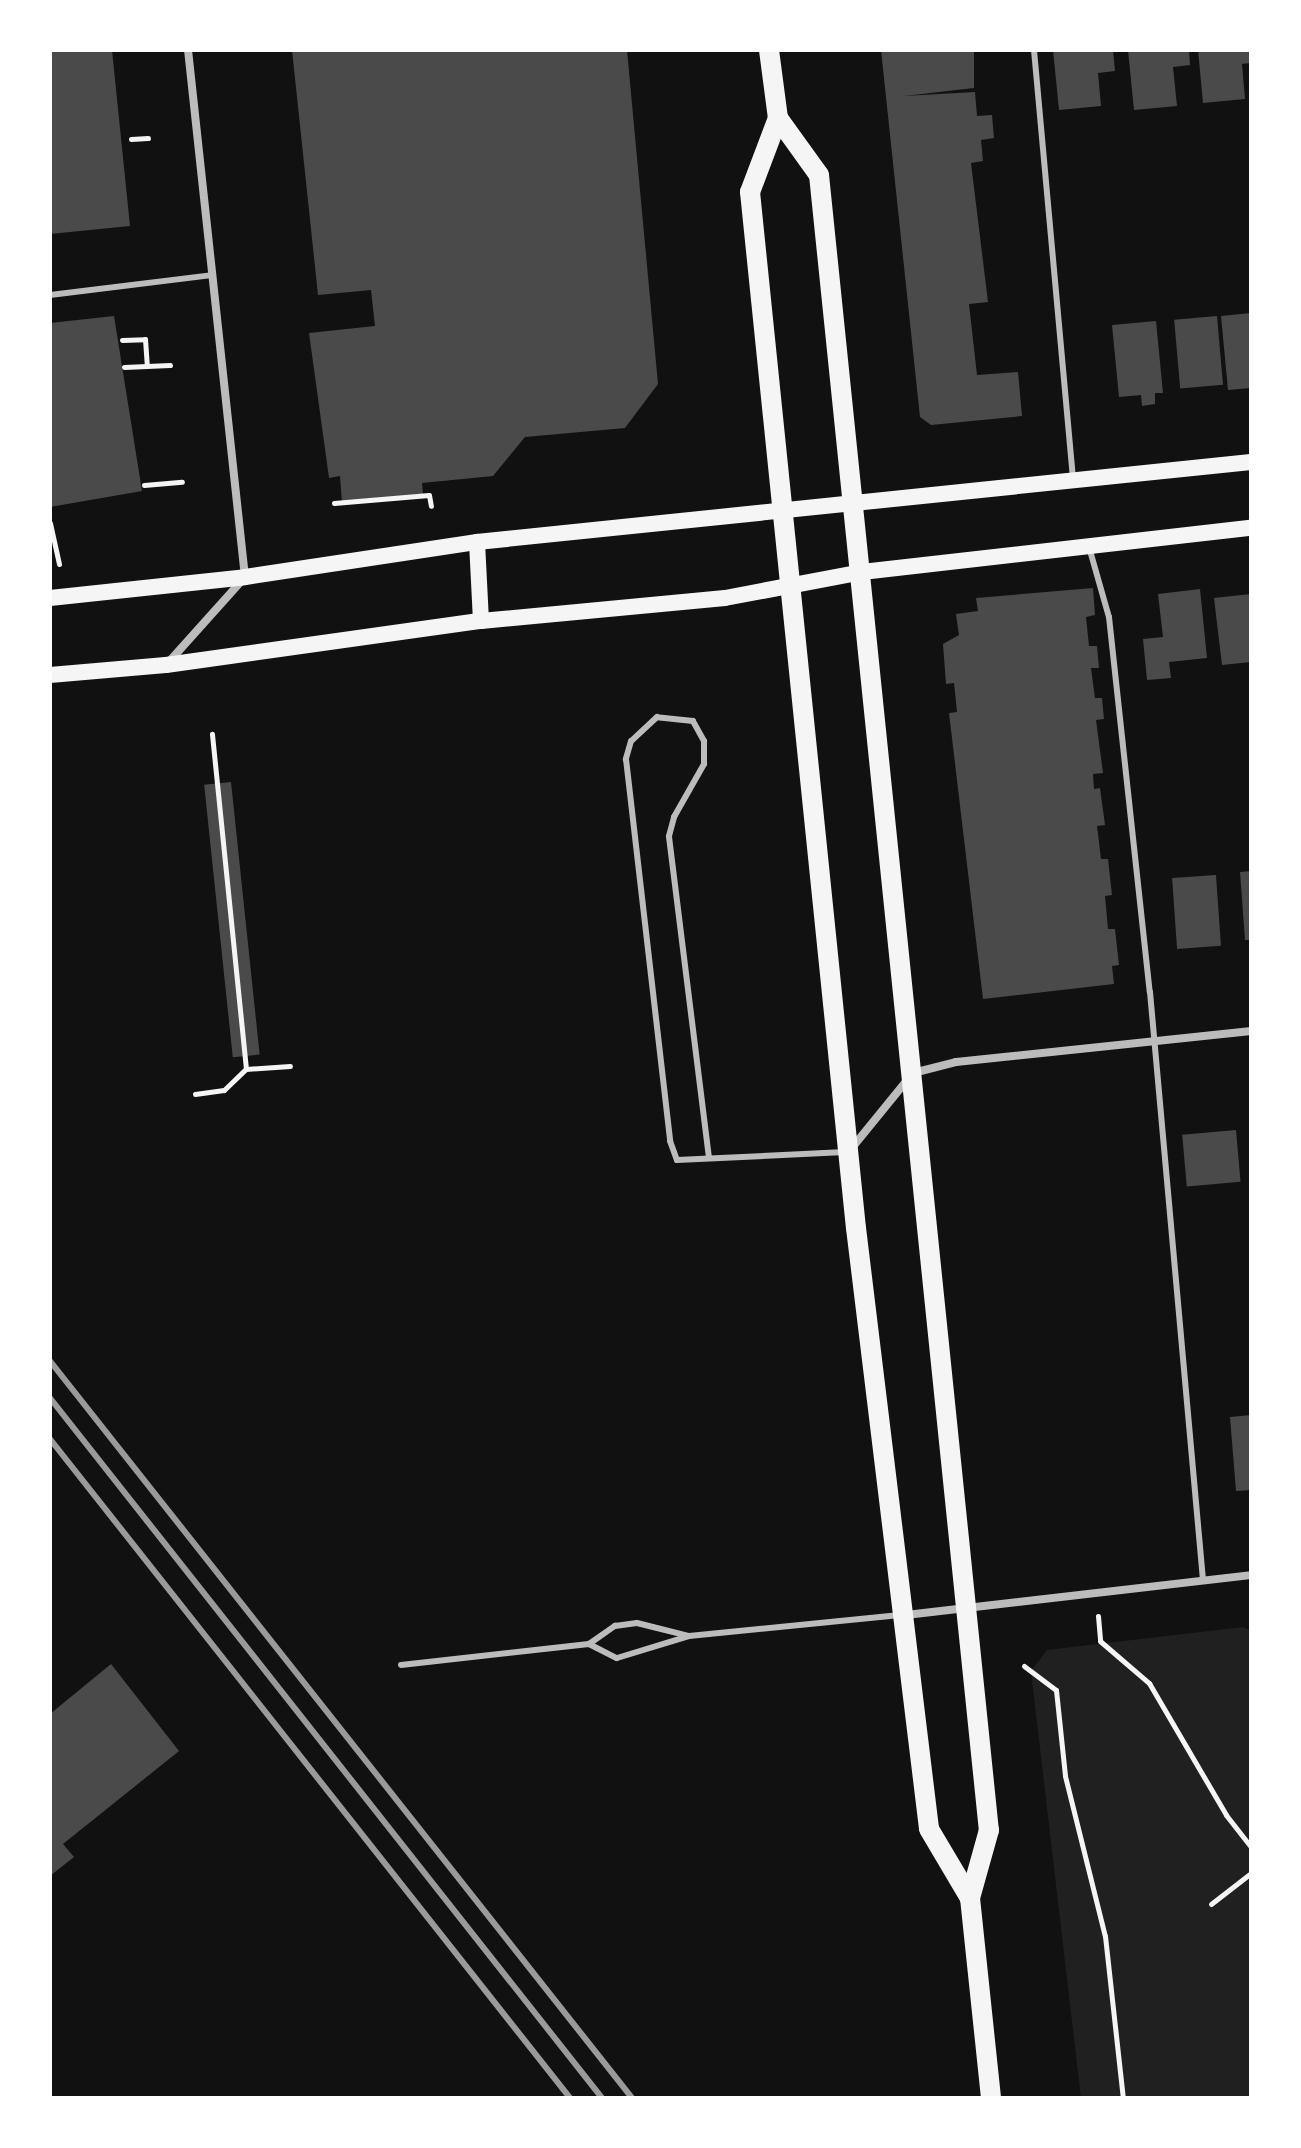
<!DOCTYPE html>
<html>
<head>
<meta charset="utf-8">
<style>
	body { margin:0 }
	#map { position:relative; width:1301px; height:2148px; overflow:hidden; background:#111; font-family:"Source Sans 3",sans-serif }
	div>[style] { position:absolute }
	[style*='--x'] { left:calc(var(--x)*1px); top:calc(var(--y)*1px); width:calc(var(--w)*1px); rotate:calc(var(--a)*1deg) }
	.green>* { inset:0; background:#202020 }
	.building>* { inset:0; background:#4a4a4a; transform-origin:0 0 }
	.path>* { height:5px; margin:-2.5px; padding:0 2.5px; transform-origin:2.5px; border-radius:2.5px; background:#f5f5f5 }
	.service>* { height:6px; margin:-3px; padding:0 3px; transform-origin:3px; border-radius:3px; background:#bcbcbc }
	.minor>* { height:8px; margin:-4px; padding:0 4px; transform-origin:4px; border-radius:4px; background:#bcbcbc }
	.secondary>* { height:16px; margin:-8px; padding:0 8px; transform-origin:8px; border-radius:8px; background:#f5f5f5 }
	.primary>* { height:20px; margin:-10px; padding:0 10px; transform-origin:10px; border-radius:10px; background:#f5f5f5 }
	.rail>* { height:6px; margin:-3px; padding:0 3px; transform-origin:3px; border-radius:3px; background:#9a9a9a }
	span { translate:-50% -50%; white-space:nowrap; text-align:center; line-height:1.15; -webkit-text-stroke:8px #fff; paint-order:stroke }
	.frame { position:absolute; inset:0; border:52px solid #fff; pointer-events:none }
</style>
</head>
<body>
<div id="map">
	<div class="green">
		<i style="clip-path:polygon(1243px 1627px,1251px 1631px,1251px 2098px,1081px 2098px,1031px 1671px,1047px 1650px)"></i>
	</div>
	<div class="building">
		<i style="clip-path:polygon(50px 50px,112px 50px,130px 226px,50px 234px)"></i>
		<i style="clip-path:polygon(292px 50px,627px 50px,658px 384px,625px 428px,525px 437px,493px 476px,422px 483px,423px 494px,342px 502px,340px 476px,329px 478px,309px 333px,375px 326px,371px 290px,318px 295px)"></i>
		<i style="clip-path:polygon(881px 50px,974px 50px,974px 88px,904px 96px,975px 92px,977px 116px,992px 115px,994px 138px,981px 140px,983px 161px,971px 163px,988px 302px,969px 304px,977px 375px,1018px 372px,1022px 416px,931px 425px,920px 417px)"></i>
		<i style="clip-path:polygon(1053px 50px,1113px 50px,1115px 71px,1098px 73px,1101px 106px,1059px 110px)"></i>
		<i style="clip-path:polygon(1128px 50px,1189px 50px,1190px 65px,1173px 67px,1177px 106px,1134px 110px)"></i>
		<i style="clip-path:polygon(1198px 50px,1251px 50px,1251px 63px,1242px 64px,1245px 99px,1203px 103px)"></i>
		<i style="clip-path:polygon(1251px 313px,1251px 388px,1228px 390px,1221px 316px)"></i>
		<i style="clip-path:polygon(114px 316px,142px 491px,50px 507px,50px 323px)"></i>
		<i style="left:1217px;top:316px;width:69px;height:43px;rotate:85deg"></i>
		<i style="clip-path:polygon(1156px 321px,1163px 393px,1155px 393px,1155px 404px,1142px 406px,1141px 395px,1119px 397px,1112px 325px)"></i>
		<i style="clip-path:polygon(1093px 588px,1095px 615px,1086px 617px,1089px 646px,1097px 646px,1099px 668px,1091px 668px,1095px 698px,1102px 698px,1104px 719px,1096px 720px,1103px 773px,1093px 774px,1094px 789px,1100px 788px,1105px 825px,1097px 826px,1101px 859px,1108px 859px,1112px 895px,1105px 896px,1108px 929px,1115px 929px,1119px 965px,1112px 966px,1114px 984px,983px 999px,949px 713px,957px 712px,954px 683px,946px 684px,943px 644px,959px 635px,956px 614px,978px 611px,976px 598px)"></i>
		<i style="clip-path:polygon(1200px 589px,1207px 658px,1169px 662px,1171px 678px,1147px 680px,1143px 639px,1163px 637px,1158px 594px)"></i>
		<i style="clip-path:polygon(1251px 594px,1251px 662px,1222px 665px,1214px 598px)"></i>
		<i style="left:231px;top:782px;width:274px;height:27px;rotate:84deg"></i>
		<i style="clip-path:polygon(1251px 871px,1251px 940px,1245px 940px,1240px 872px)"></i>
		<i style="left:1216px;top:875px;width:71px;height:44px;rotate:86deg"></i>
		<i style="left:1236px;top:1130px;width:52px;height:54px;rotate:85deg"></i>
		<i style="clip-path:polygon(1251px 1415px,1251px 1490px,1236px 1491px,1230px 1417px)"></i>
		<i style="clip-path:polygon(111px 1664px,179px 1751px,63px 1844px,74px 1857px,50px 1876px,50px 1714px)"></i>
	</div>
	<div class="path">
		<i style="--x:131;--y:139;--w:17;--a:-3"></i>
		<i style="--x:122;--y:340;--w:23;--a:-2"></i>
		<i style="--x:145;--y:339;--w:27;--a:86"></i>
		<i style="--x:124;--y:367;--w:46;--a:-2.5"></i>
		<i style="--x:144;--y:485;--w:38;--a:-5"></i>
		<i style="--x:334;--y:503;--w:95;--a:-4.8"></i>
		<i style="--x:429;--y:495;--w:11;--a:80"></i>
		<i style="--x:50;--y:523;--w:42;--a:77.6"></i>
		<i style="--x:246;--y:1069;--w:44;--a:-3.9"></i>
		<i style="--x:195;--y:1094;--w:29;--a:-8"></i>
		<i style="--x:224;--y:1090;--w:30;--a:-44"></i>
		<i style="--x:246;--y:1069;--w:337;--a:-95.8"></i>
		<i style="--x:1098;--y:1616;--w:25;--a:85"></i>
		<i style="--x:1100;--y:1641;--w:65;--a:40.6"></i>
		<i style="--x:1149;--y:1683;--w:153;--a:59.7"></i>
		<i style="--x:1226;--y:1815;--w:41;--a:52"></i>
		<i style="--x:1024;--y:1666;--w:40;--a:37"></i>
		<i style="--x:1056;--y:1690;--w:86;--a:84"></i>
		<i style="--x:1065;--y:1776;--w:165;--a:76"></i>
		<i style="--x:1105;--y:1936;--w:163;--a:83.7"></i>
		<i style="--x:1211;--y:1904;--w:51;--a:-37.8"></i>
	</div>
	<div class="service">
		<i style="--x:1034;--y:50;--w:432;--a:84.8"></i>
		<i style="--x:50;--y:295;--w:163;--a:-7"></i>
		<i style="--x:1089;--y:547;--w:73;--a:74.1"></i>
		<i style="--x:1109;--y:617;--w:377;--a:83.8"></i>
		<i style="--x:1150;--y:992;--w:590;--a:84.85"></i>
		<i style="--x:709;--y:1158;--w:324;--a:-97.1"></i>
		<i style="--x:669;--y:836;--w:20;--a:-75"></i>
		<i style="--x:674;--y:817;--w:61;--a:-60.5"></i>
		<i style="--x:704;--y:764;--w:23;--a:-90"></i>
		<i style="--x:704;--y:741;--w:23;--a:-119"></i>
		<i style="--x:693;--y:721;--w:36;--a:-174"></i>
		<i style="--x:657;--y:717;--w:35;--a:137"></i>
		<i style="--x:631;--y:741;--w:19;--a:106"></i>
		<i style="--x:626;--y:759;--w:385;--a:83.4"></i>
		<i style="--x:670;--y:1141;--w:20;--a:70"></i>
		<i style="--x:677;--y:1160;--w:168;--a:-2.7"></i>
		<i style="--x:589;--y:1644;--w:32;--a:-35"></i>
		<i style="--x:615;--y:1626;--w:22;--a:-8"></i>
		<i style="--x:637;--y:1623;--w:54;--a:14"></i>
		<i style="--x:401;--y:1665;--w:189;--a:-6.4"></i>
		<i style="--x:589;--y:1644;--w:31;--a:27"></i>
		<i style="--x:617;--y:1658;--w:75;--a:-17"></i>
		<i style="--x:689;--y:1636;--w:212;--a:-5.7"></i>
	</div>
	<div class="minor">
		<i style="--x:167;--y:664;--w:117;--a:-48.1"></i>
		<i style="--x:245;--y:577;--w:530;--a:-96.17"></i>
		<i style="--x:851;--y:1149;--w:98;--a:-50.8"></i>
		<i style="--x:913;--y:1073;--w:44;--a:-14.3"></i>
		<i style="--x:956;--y:1062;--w:297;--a:-6"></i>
		<i style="--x:906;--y:1615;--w:347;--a:-6.6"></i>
	</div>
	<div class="secondary">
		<i style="--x:477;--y:542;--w:79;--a:87.1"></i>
		<i style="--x:50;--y:598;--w:196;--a:-6.1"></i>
		<i style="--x:245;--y:577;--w:235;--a:-8.6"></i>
		<i style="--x:477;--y:542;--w:778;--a:-5.9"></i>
		<i style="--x:50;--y:675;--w:116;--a:-4.9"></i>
		<i style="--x:166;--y:665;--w:318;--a:-8"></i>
		<i style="--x:481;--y:621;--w:245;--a:-5.4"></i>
		<i style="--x:725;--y:598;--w:139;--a:-10.7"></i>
		<i style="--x:862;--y:572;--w:391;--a:-6.5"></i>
	</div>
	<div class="primary">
		<i style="--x:769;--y:50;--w:69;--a:82.5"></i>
		<i style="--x:778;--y:118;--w:70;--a:54.3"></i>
		<i style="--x:819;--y:175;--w:1664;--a:84.14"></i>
		<i style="--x:989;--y:1830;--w:71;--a:105.6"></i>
		<i style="--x:970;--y:1898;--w:201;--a:84"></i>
		<i style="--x:778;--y:118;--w:79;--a:110.7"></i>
		<i style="--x:750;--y:192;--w:1041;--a:84.16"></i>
		<i style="--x:856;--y:1228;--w:605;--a:83.07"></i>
		<i style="--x:929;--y:1829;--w:80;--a:59.3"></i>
	</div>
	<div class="rail">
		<i style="--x:50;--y:1361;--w:939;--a:51.7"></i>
		<i style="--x:50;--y:1398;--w:891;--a:51.74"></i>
		<i style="--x:50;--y:1439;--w:839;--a:51.72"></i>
	</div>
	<div class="frame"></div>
</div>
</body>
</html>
